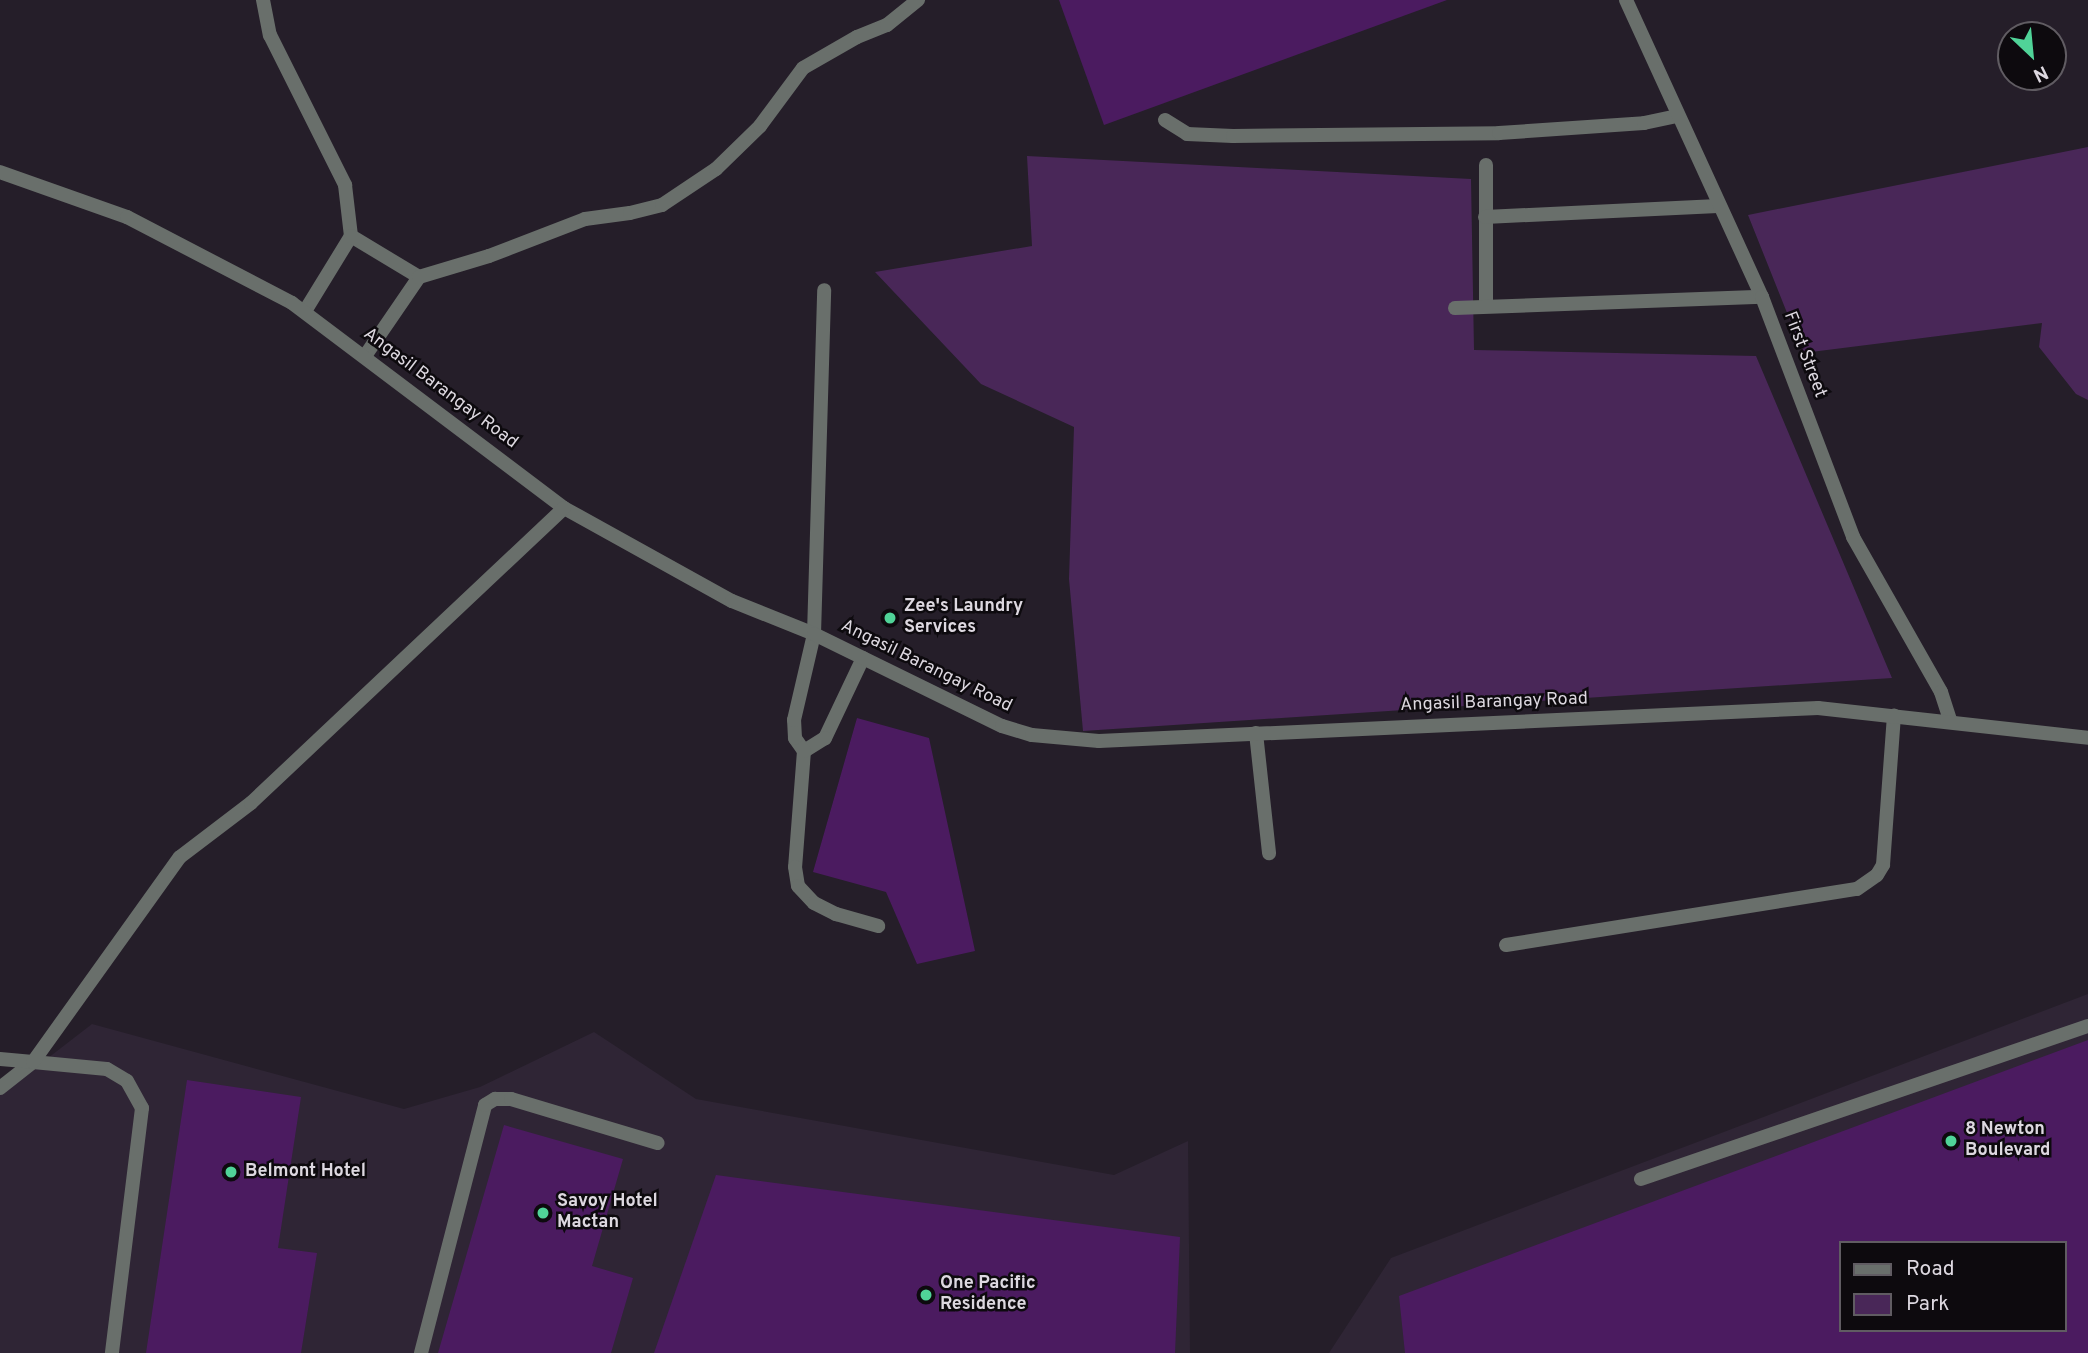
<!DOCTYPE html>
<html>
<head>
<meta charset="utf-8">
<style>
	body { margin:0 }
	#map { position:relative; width:2088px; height:1353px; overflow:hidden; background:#251e29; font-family:Overpass,sans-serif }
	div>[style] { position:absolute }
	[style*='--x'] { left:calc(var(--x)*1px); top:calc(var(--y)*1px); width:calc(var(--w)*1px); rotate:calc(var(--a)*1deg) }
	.built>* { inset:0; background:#2f2535 }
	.green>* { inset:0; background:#492758 }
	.building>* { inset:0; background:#4b1b60 }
	.service>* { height:14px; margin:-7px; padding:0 7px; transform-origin:7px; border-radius:7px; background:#696f6b }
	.minor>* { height:14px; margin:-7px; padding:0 7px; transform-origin:7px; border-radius:7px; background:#696f6b }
	.tertiary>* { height:14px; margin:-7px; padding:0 7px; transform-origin:7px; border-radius:7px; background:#696f6b }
	.dots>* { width:19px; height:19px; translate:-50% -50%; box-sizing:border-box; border:4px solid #0d0a0e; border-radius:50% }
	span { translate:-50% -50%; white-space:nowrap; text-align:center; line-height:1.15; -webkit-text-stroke:5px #0d0a0e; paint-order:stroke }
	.street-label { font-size:18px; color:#ddd8e0 }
	.poi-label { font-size:18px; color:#ddd8e0; font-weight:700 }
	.left { translate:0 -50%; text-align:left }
	.legend { position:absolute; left:1839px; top:1241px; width:228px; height:91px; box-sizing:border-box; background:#0d0a0e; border:2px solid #605c62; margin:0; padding:9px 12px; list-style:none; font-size:21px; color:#ddd8e0 }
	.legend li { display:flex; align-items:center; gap:14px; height:35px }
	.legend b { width:35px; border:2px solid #605c62 }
	.north { position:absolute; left:1997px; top:21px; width:70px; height:70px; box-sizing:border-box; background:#0d0a0e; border:2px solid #605c62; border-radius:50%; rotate:154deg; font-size:19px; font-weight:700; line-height:28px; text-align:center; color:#ddd8e0 }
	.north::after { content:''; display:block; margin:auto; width:24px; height:32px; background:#50d398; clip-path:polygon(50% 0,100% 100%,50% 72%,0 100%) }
</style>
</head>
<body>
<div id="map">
	<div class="built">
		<i style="clip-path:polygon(evenodd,2088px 994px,2088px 1353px,1329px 1353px,1391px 1258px,2088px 994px,1841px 1243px,2065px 1243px,2065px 1330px,1841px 1330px,1841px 1243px)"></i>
		<i style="clip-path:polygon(92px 1024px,404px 1109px,480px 1087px,594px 1032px,696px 1099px,1114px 1175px,1188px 1141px,1190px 1353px,0 1353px,0 1095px)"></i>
	</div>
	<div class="green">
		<i style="clip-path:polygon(2088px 147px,2088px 400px,2076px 394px,2039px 347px,2042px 323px,1803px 353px,1748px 215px)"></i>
		<i style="clip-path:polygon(1027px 156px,1471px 179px,1474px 350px,1756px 356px,1892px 678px,1083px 731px,1069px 579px,1074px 427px,981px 384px,875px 272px,1032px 246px)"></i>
	</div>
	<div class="building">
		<i style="clip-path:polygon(1059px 0,1447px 0,1104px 125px)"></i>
		<i style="clip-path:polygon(857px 718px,929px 738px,975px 951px,917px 964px,886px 892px,813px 872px)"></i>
		<i style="clip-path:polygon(evenodd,2088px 1040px,2088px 1353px,1405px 1353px,1399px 1296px,2088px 1040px,1841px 1243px,2065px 1243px,2065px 1330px,1841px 1330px,1841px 1243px)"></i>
		<i style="clip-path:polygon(187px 1080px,301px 1097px,278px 1248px,317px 1253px,301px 1353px,146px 1353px)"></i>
		<i style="clip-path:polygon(504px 1125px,623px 1159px,592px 1266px,633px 1278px,611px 1353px,438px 1353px)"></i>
		<i style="clip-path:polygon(716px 1175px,1180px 1237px,1175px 1353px,654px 1353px)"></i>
	</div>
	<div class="service">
		<i style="--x:1165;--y:120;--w:26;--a:32"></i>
		<i style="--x:1187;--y:134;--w:46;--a:2.5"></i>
		<i style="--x:1233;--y:136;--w:266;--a:-0.6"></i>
		<i style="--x:1499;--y:133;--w:145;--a:-3.9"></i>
		<i style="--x:1644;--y:123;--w:35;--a:-12"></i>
		<i style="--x:1486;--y:165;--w:141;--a:90"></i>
		<i style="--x:1485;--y:217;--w:233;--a:-2.7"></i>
		<i style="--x:1455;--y:308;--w:307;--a:-2.1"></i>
		<i style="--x:863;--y:658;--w:89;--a:115.4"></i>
		<i style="--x:825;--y:738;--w:25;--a:148"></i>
		<i style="--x:804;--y:751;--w:116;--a:94.4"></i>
		<i style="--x:795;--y:867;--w:19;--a:81"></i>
		<i style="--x:798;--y:886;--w:23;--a:47"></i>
		<i style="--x:814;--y:903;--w:25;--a:27"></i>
		<i style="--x:836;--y:914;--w:44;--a:15.9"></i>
		<i style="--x:1256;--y:733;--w:121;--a:83.8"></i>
		<i style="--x:804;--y:751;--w:16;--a:-125"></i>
		<i style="--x:795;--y:738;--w:18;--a:-93"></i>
		<i style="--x:794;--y:720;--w:88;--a:-76.9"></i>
		<i style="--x:814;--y:634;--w:344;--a:-88.3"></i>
		<i style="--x:0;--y:1088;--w:42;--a:-38.2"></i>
		<i style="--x:33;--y:1062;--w:74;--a:5.4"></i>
		<i style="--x:107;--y:1069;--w:23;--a:31"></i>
		<i style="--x:127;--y:1081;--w:31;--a:61"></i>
		<i style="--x:142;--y:1108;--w:247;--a:97"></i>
		<i style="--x:1641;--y:1179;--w:472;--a:-18.9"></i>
		<i style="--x:421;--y:1353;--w:256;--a:-75.5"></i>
		<i style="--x:485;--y:1105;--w:12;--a:-31"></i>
		<i style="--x:495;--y:1099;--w:16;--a:0"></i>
		<i style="--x:511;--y:1099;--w:153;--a:16.7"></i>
	</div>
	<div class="minor">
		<i style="--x:263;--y:0;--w:36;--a:79"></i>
		<i style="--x:270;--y:35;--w:168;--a:63.4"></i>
		<i style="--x:345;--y:185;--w:51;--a:83.3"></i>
		<i style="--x:351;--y:236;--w:88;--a:121.5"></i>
		<i style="--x:1626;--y:0;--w:327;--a:65.4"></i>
		<i style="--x:1762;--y:297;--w:257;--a:69.2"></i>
		<i style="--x:1853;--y:537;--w:178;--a:60.4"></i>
		<i style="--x:1941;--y:692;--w:29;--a:72"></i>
		<i style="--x:351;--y:236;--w:79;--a:31.1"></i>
		<i style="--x:365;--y:356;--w:96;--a:-55.6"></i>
		<i style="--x:419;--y:277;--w:73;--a:-16.7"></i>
		<i style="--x:489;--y:256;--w:103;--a:-21.1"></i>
		<i style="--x:585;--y:219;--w:45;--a:-7.6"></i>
		<i style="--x:630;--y:213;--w:33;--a:-14"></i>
		<i style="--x:662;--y:205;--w:65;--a:-33.7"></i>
		<i style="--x:716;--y:169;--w:62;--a:-44.3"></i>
		<i style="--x:760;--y:126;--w:72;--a:-53.4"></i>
		<i style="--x:803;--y:68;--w:62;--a:-29.9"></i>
		<i style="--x:857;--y:37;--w:32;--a:-22"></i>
		<i style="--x:887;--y:25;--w:40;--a:-39"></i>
		<i style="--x:1506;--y:945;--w:355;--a:-9.1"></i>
		<i style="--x:1857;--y:889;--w:24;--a:-35"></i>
		<i style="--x:1877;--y:875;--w:12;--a:-59"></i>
		<i style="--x:1883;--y:865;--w:150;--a:-85.8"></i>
	</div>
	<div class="tertiary">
		<i style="--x:0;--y:172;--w:135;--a:19.5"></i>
		<i style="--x:127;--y:217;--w:186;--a:27.5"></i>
		<i style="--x:292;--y:303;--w:341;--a:37"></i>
		<i style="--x:564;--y:508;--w:192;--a:29"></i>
		<i style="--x:732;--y:601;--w:88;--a:21.9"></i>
		<i style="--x:814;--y:634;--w:209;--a:26.1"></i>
		<i style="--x:1002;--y:726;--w:31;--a:17"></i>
		<i style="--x:1032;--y:735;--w:67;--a:5.1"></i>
		<i style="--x:1099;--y:741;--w:720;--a:-2.63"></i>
		<i style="--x:1818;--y:708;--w:272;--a:6.3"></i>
		<i style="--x:0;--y:1059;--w:33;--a:5"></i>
		<i style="--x:33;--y:1062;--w:252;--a:-54.4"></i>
		<i style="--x:180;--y:857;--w:89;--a:-37.3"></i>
		<i style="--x:251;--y:803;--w:430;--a:-43.3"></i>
	</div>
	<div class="dots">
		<i style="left:890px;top:618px;background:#50d398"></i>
		<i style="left:1951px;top:1141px;background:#50d398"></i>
		<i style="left:231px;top:1172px;background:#50d398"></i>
		<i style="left:543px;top:1213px;background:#50d398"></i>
		<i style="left:926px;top:1295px;background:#50d398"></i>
	</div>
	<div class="street-label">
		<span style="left:1804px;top:355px;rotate:69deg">First Street</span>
		<span style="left:440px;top:389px;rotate:37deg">Angasil Barangay Road</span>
		<span style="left:926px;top:667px;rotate:26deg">Angasil Barangay Road</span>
		<span style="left:1494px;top:703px;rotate:-2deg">Angasil Barangay Road</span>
	</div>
	<div class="poi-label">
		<span class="left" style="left:904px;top:618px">Zee's Laundry<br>Services</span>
		<span class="left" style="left:1965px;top:1141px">8 Newton<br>Boulevard</span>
		<span class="left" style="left:245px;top:1172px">Belmont Hotel</span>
		<span class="left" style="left:557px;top:1213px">Savoy Hotel<br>Mactan</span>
		<span class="left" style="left:940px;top:1295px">One Pacific<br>Residence</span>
	</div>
	<ul class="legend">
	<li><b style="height:9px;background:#696f6b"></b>Road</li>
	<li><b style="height:19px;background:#492758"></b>Park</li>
	</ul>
	<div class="north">N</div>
</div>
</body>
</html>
